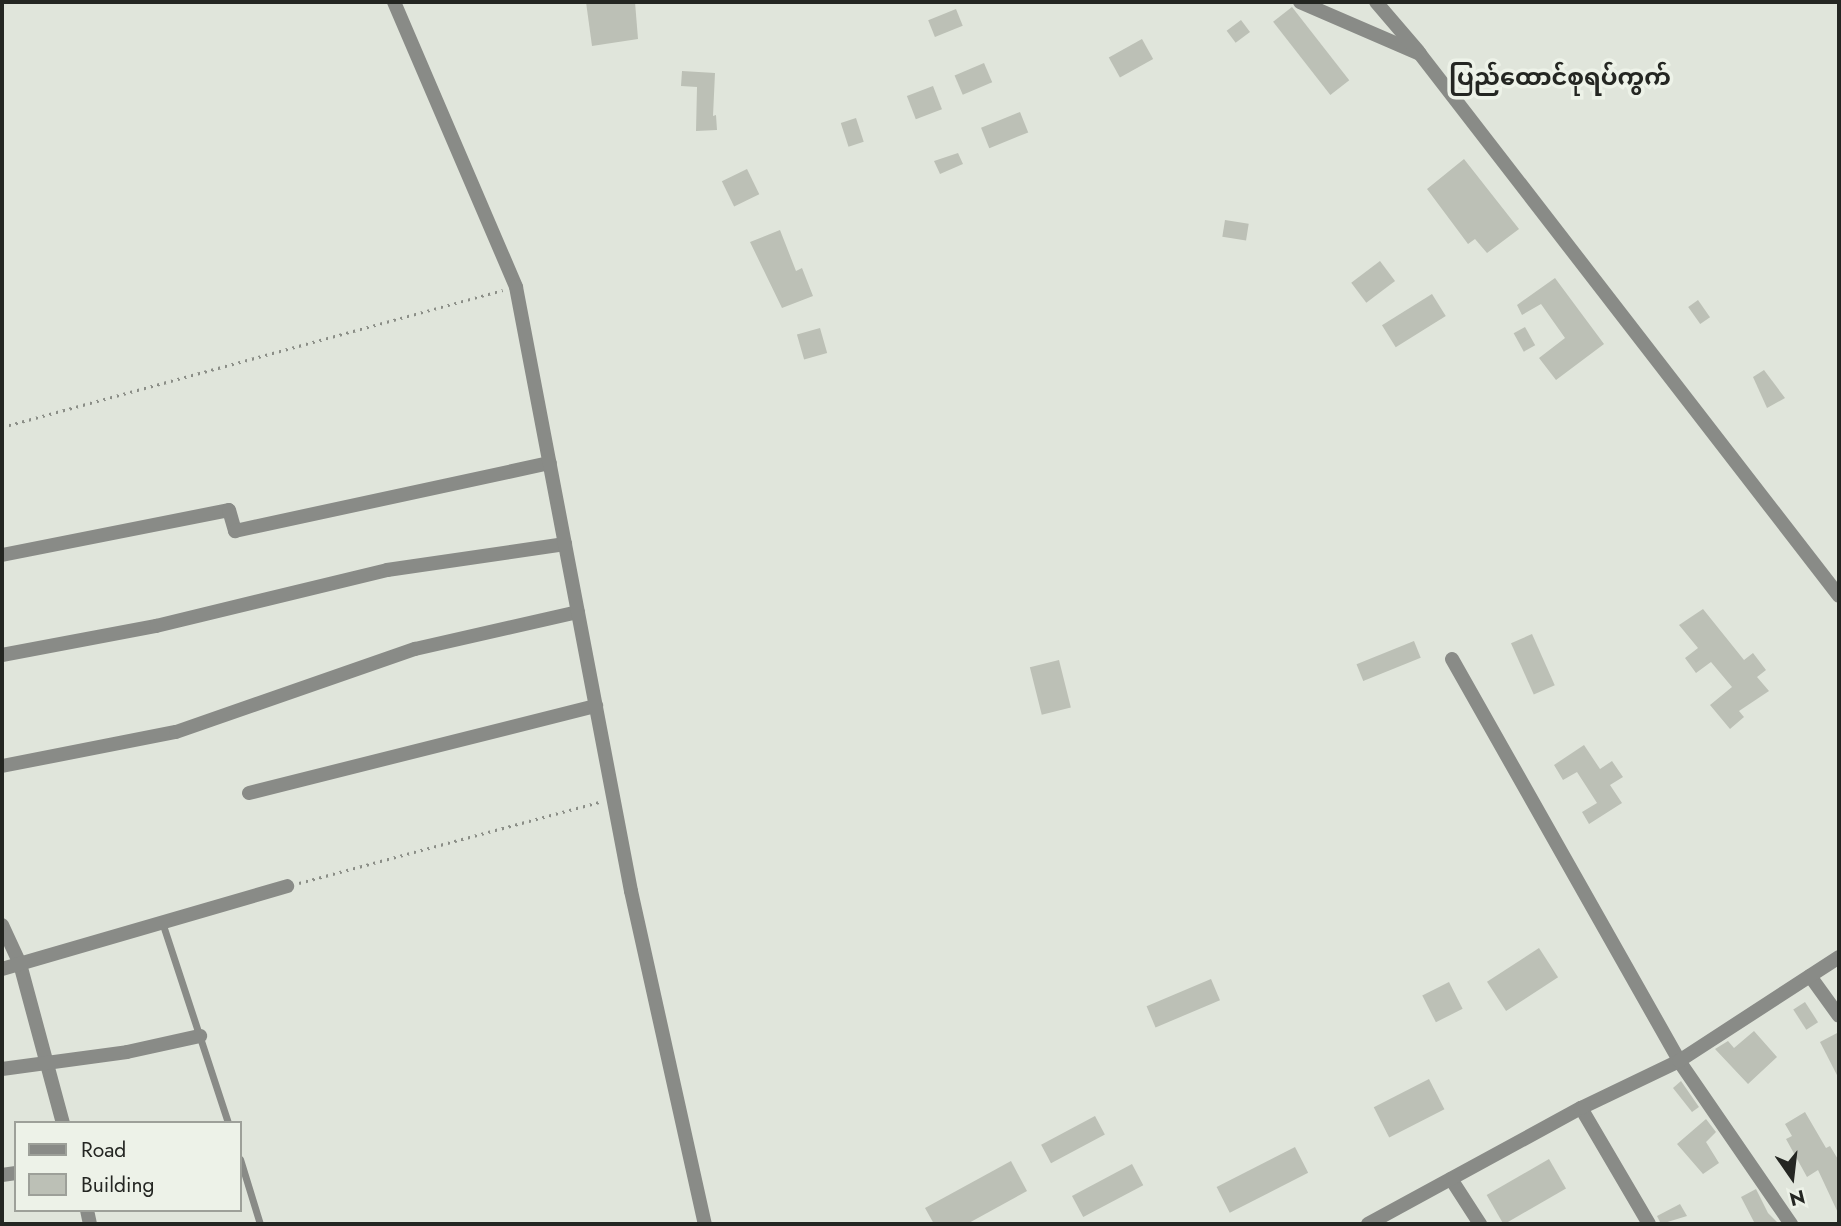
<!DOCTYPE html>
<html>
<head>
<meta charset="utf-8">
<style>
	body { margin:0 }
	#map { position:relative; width:1841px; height:1226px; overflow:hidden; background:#e0e5db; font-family:Jost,"Noto Sans Myanmar",sans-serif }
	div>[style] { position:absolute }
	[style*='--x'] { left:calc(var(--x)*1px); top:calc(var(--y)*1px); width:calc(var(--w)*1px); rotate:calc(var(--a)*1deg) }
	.building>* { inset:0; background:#bcc0b6; transform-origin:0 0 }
	.path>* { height:2.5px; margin-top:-1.25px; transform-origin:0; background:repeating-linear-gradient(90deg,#8b8e87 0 2px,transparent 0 7px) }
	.service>* { height:7px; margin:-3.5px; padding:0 3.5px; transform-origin:3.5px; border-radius:3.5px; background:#898b87 }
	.minor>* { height:14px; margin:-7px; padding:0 7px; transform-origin:7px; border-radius:7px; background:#898b87 }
	.tertiary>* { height:14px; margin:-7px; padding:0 7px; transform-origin:7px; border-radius:7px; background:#898b87 }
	span { translate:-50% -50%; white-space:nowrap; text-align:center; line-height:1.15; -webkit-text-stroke:7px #edf2e8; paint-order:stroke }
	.quarter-label { font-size:24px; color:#242622; font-weight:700 }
	.frame { position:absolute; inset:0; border:4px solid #242622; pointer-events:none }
	.legend { position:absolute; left:14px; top:1121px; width:228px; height:91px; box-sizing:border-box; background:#edf2e8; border:2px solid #9da099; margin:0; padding:9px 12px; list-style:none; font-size:21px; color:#242622 }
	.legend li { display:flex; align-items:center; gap:14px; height:35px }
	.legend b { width:35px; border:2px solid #9da099 }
	.north { position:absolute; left:1757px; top:1142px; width:70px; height:70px; -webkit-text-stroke:5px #edf2e8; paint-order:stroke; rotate:166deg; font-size:19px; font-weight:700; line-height:28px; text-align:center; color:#242622 }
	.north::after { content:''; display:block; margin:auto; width:24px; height:32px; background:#242622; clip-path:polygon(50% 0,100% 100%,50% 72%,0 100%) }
</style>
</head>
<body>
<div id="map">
	<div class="building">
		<i style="clip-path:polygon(586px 2px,635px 2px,638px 39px,592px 46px)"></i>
		<i style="left:1292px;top:7px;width:93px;height:24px;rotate:52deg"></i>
		<i style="left:956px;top:9px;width:18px;height:30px;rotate:68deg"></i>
		<i style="left:1241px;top:20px;width:15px;height:18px;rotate:53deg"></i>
		<i style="left:1142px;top:39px;width:23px;height:38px;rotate:61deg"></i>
		<i style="left:984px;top:63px;width:21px;height:32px;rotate:67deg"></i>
		<i style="clip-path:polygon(682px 71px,715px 73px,713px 116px,716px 115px,717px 130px,696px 131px,697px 87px,681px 86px)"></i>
		<i style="left:933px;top:86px;width:25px;height:28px;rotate:69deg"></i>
		<i style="left:1020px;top:112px;width:22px;height:42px;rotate:68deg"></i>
		<i style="left:856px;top:118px;width:25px;height:16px;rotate:72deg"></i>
		<i style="clip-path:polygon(958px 153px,963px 164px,940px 174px,934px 161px)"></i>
		<i style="clip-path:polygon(1464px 159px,1519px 229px,1487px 253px,1475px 239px,1468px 244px,1427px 189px)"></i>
		<i style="left:747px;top:169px;width:28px;height:28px;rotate:64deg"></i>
		<i style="left:1225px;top:220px;width:24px;height:17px;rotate:9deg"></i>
		<i style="clip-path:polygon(780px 230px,796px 271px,802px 268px,813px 296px,782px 308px,750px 242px)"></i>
		<i style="left:1380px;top:261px;width:25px;height:36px;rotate:53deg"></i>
		<i style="clip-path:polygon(1555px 278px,1604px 344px,1556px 380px,1539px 358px,1565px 338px,1541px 304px,1522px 315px,1517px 305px)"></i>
		<i style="left:1432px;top:294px;width:26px;height:59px;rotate:58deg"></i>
		<i style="left:1698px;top:300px;width:21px;height:12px;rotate:55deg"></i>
		<i style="left:1525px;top:327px;width:21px;height:13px;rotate:61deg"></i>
		<i style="left:820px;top:328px;width:26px;height:24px;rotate:74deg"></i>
		<i style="clip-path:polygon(1764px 370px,1785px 398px,1767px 408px,1753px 377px)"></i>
		<i style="clip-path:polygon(1703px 609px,1744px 660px,1753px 653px,1766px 670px,1757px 677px,1769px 691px,1739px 711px,1744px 717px,1730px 729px,1710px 705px,1732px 687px,1711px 662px,1696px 673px,1685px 658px,1698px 648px,1679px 625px)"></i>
		<i style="left:1532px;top:634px;width:56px;height:23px;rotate:66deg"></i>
		<i style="left:1414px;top:641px;width:18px;height:62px;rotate:68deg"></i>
		<i style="left:1059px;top:660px;width:49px;height:30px;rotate:76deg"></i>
		<i style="clip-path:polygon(1584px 745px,1600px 769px,1612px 761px,1623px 777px,1610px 785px,1622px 803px,1589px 824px,1582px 812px,1597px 803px,1577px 772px,1563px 780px,1554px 765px)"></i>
		<i style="left:1539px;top:948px;width:35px;height:62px;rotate:57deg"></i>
		<i style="left:1211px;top:979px;width:23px;height:70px;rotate:67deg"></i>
		<i style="left:1449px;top:982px;width:30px;height:30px;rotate:63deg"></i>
		<i style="left:1805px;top:1002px;width:24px;height:14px;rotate:57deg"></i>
		<i style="clip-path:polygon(1754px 1031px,1777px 1057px,1748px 1084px,1715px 1049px,1728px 1041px,1734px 1048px)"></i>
		<i style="clip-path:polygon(1839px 1032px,1839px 1079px,1820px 1042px)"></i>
		<i style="left:1429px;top:1079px;width:34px;height:62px;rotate:63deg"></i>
		<i style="clip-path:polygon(1681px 1081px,1699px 1107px,1692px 1112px,1673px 1088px)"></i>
		<i style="clip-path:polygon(1805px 1112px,1826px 1148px,1830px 1146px,1839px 1161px,1839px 1215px,1818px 1170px,1807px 1177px,1786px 1139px,1792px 1136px,1785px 1124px)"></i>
		<i style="left:1095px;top:1116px;width:21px;height:61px;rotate:62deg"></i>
		<i style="clip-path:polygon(1706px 1119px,1716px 1132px,1706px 1142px,1719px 1163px,1703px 1174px,1677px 1144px)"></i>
		<i style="left:1295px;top:1147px;width:29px;height:88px;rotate:63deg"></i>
		<i style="left:1549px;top:1159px;width:34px;height:72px;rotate:60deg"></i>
		<i style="clip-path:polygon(1011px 1161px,1027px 1191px,967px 1224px,934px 1224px,925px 1208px)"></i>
		<i style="left:1132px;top:1164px;width:24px;height:68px;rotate:62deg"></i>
		<i style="clip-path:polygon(1756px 1189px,1768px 1213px,1779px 1224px,1750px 1224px,1754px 1222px,1741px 1197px)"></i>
		<i style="clip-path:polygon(1680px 1204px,1687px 1216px,1661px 1224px,1657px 1216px)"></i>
	</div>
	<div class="path">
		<i style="--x:2;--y:427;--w:519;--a:-15.29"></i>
		<i style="--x:299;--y:883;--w:312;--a:-15.1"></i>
	</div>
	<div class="service">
		<i style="--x:163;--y:925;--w:208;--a:71.8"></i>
		<i style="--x:240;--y:1159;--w:68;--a:72.9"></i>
	</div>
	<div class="minor">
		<i style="--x:1300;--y:2;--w:131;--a:23.4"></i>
		<i style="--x:1420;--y:54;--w:685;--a:52.29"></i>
		<i style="--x:1376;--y:2;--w:65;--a:49.4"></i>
		<i style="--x:2;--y:555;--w:231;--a:-11.2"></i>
		<i style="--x:229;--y:510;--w:22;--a:74"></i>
		<i style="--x:235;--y:531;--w:322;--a:-12.2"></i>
		<i style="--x:2;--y:655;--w:157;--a:-10.7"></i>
		<i style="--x:156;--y:626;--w:238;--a:-13.6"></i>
		<i style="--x:387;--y:570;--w:180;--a:-8.3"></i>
		<i style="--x:1452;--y:659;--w:462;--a:60.5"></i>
		<i style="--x:1679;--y:1061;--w:198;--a:55.5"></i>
		<i style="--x:2;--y:766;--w:177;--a:-11.1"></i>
		<i style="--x:176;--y:732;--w:253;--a:-19.2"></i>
		<i style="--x:415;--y:649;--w:167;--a:-12.8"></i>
		<i style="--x:249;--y:793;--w:358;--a:-14.1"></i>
		<i style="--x:2;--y:925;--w:43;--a:65.2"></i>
		<i style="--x:20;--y:964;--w:165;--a:74.9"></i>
		<i style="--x:2;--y:969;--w:297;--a:-16.2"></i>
		<i style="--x:1810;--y:976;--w:49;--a:54.1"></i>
		<i style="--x:2;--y:1069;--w:126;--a:-7.7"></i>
		<i style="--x:127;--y:1052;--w:75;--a:-12.4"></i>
		<i style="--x:1581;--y:1108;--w:134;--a:59.6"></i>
		<i style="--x:2;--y:1175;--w:14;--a:-8"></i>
		<i style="--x:1451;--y:1179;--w:54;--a:57.2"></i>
		<i style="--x:87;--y:1210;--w:14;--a:78"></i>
		<i style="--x:1368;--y:1224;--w:243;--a:-28.6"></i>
		<i style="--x:1581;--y:1108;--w:109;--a:-25.6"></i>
		<i style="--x:1679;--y:1061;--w:191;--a:-33"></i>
	</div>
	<div class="tertiary">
		<i style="--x:394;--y:2;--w:310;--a:66.8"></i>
		<i style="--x:516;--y:287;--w:615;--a:79.22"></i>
		<i style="--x:631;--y:891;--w:341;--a:77.5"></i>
	</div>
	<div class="quarter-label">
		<span style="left:1560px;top:77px">ပြည်ထောင်စုရပ်ကွက်</span>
	</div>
	<div class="frame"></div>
	<ul class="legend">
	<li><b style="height:9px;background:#898b87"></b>Road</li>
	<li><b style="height:19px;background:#bcc0b6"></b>Building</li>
	</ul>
	<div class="north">N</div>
</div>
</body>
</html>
